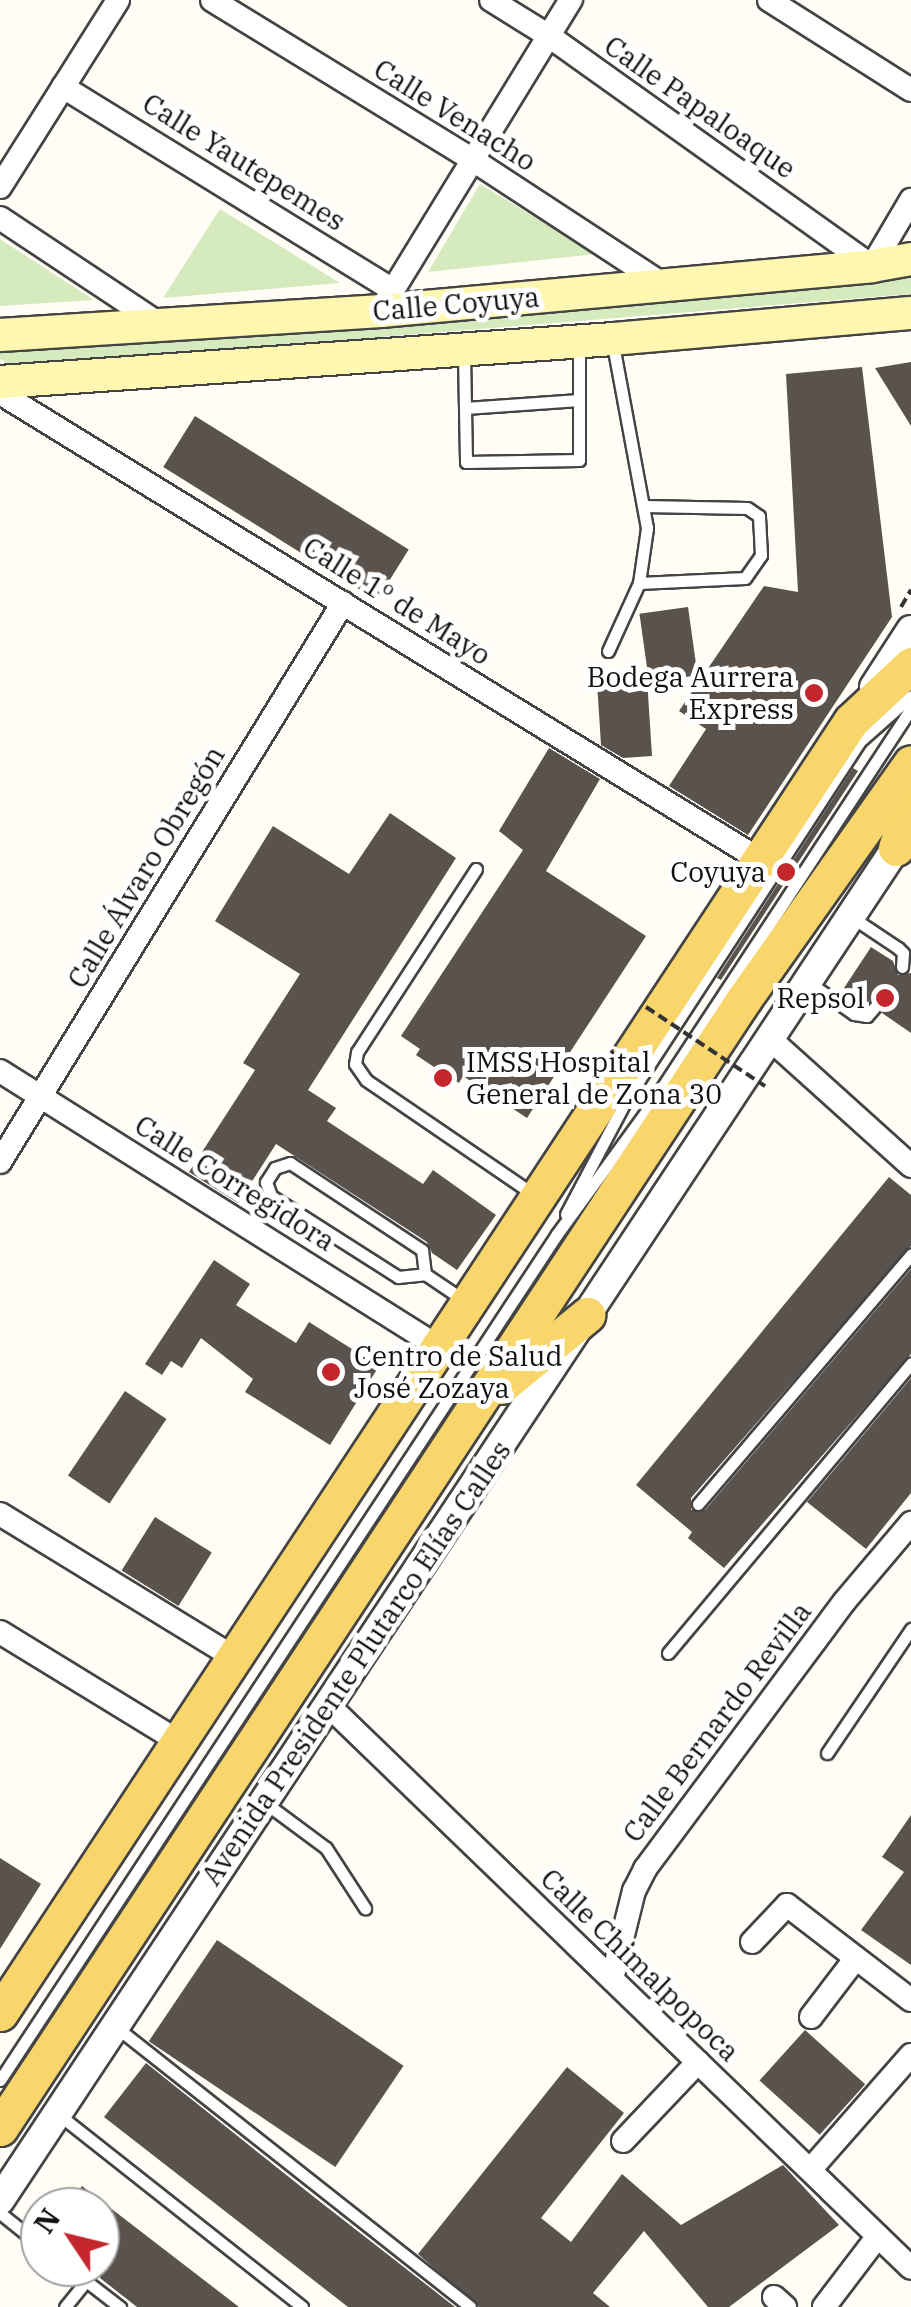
<!DOCTYPE html>
<html>
<head>
<meta charset="utf-8">
<style>
	body { margin:0 }
	#map { position:relative; width:911px; height:2307px; overflow:hidden; background:#fffdf5; font-family:"IBM Plex Serif",serif }
	div>[style] { position:absolute }
	[style*='--x'] { left:calc(var(--x)*1px); top:calc(var(--y)*1px); width:calc(var(--w)*1px); rotate:calc(var(--a)*1deg) }
	.green>* { inset:0; background:#d5ebbd }
	.building>* { inset:0; background:#5a524d; transform-origin:0 0 }
	.path>* { height:4px; margin-top:-2px; transform-origin:0; background:repeating-linear-gradient(90deg,#333 0 10px,transparent 0 15px) }
	.roads { filter:drop-shadow(2px 0 #444) drop-shadow(-2px 0 #444) drop-shadow(0 2px #444) drop-shadow(0 -2px #444) }
	.service>* { height:11px; margin:-5.5px; padding:0 5.5px; transform-origin:5.5px; border-radius:5.5px; background:#fff }
	.minor>* { height:22px; margin:-11px; padding:0 11px; transform-origin:11px; border-radius:11px; background:#fff }
	.tertiary>* { height:28px; margin:-14px; padding:0 14px; transform-origin:14px; border-radius:14px; background:#fff }
	.secondary>* { height:32px; margin:-16px; padding:0 16px; transform-origin:16px; border-radius:16px; background:#fff6b0 }
	.primary>* { height:35px; margin:-17.5px; padding:0 17.5px; transform-origin:17.5px; border-radius:17.5px; background:#f9d66b }
	.path-bridge>* { height:4px; margin-top:-2px; transform-origin:0; background:repeating-linear-gradient(90deg,#333 0 10px,transparent 0 15px) }
	.dots>* { width:28px; height:28px; translate:-50% -50%; box-sizing:border-box; border:5px solid #fff; border-radius:50% }
	span { translate:-50% -50%; white-space:nowrap; text-align:center; line-height:1.15; -webkit-text-stroke:10px #fff; paint-order:stroke }
	.street-label { font-size:28px; color:#111 }
	.poi-label { font-size:28px; color:#111 }
	.right { translate:-100% -50%; text-align:right }
	.left { translate:0 -50%; text-align:left }
	.north { position:absolute; left:20px; top:2187px; width:100px; height:100px; box-sizing:border-box; background:#fff; border:2px solid #a0a0a0; border-radius:50%; rotate:305deg; font-size:28px; font-weight:700; line-height:40px; text-align:center; color:#111 }
	.north::after { content:''; display:block; margin:auto; width:35px; height:45px; background:#c4262e; clip-path:polygon(50% 0,100% 100%,50% 72%,0 100%) }
</style>
</head>
<body>
<div id="map">
	<div class="green">
		<i style="clip-path:polygon(480px 184px,596px 254px,428px 272px)"></i>
		<i style="clip-path:polygon(220px 209px,340px 283px,163px 298px)"></i>
		<i style="clip-path:polygon(0 239px,94px 300px,0 306px)"></i>
		<i style="clip-path:polygon(911px 266px,911px 294px,13px 367px,0 359px,0 349px)"></i>
	</div>
	<div class="building">
		<i style="clip-path:polygon(911px 362px,911px 426px,875px 368px)"></i>
		<i style="clip-path:polygon(862px 367px,892px 617px,748px 835px,669px 786px,706px 729px,679px 711px,764px 586px,798px 592px,786px 374px)"></i>
		<i style="left:195px;top:416px;width:252px;height:60px;rotate:32deg"></i>
		<i style="left:688px;top:607px;width:69px;height:49px;rotate:82deg"></i>
		<i style="clip-path:polygon(647px 679px,652px 756px,623px 758px,601px 745px,597px 682px)"></i>
		<i style="clip-path:polygon(549px 748px,600px 779px,546px 871px,646px 936px,527px 1118px,463px 1076px,459px 1083px,434px 1067px,416px 1055px,420px 1049px,401px 1036px,523px 850px,499px 831px)"></i>
		<i style="clip-path:polygon(853px 768px,858px 771px,721px 980px,717px 978px)"></i>
		<i style="clip-path:polygon(390px 813px,456px 858px,308px 1090px,336px 1108px,327px 1121px,423px 1184px,433px 1170px,496px 1215px,457px 1270px,432px 1253px,427px 1242px,276px 1144px,238px 1203px,189px 1172px,255px 1070px,243px 1063px,300px 974px,215px 921px,273px 826px,349px 874px)"></i>
		<i style="clip-path:polygon(871px 947px,893px 961px,898px 975px,911px 973px,911px 1033px,882px 1013px,879px 1000px,866px 1003px,844px 988px)"></i>
		<i style="clip-path:polygon(889px 1177px,911px 1195px,911px 1246px,691px 1498px,691px 1510px,705px 1510px,911px 1269px,911px 1354px,724px 1568px,688px 1538px,692px 1532px,636px 1485px)"></i>
		<i style="clip-path:polygon(214px 1260px,250px 1284px,236px 1305px,296px 1343px,309px 1322px,379px 1366px,330px 1445px,245px 1392px,253px 1379px,201px 1338px,182px 1368px,171px 1361px,162px 1375px,145px 1364px)"></i>
		<i style="clip-path:polygon(911px 1378px,911px 1493px,866px 1549px,807px 1502px)"></i>
		<i style="left:125px;top:1391px;width:50px;height:102px;rotate:34deg"></i>
		<i style="left:155px;top:1517px;width:67px;height:63px;rotate:32deg"></i>
		<i style="clip-path:polygon(911px 1815px,911px 1965px,861px 1930px,904px 1872px,882px 1857px)"></i>
		<i style="clip-path:polygon(0 1858px,41px 1884px,0 1949px)"></i>
		<i style="left:217px;top:1940px;width:225px;height:122px;rotate:34deg"></i>
		<i style="left:805px;top:2030px;width:81px;height:68px;rotate:42deg"></i>
		<i style="clip-path:polygon(146px 2063px,314px 2197px,455px 2307px,348px 2307px,104px 2117px)"></i>
		<i style="clip-path:polygon(567px 2067px,624px 2113px,541px 2218px,571px 2242px,622px 2174px,681px 2225px,783px 2165px,839px 2225px,729px 2307px,708px 2307px,644px 2231px,593px 2293px,610px 2307px,479px 2307px,418px 2254px)"></i>
		<i style="clip-path:polygon(82px 2186px,100px 2200px,239px 2307px,137px 2307px,100px 2278px,100px 2207px,66px 2207px)"></i>
	</div>
	<div class="path">
		<i style="--x:901;--y:607;--w:20;--a:-60"></i>
	</div>
	<div class="roads">
		<div class="service">
			<i style="--x:464;--y:352;--w:56;--a:89"></i>
			<i style="--x:579;--y:400;--w:114;--a:176"></i>
			<i style="--x:465;--y:408;--w:54;--a:88.9"></i>
			<i style="--x:466;--y:462;--w:113;--a:-1"></i>
			<i style="--x:579;--y:460;--w:115;--a:-90"></i>
			<i style="--x:639;--y:583;--w:106;--a:-2.7"></i>
			<i style="--x:745;--y:578;--w:28;--a:-55"></i>
			<i style="--x:761;--y:555;--w:39;--a:-93"></i>
			<i style="--x:759;--y:516;--w:14;--a:-146"></i>
			<i style="--x:747;--y:508;--w:103;--a:-178.9"></i>
			<i style="--x:608;--y:651;--w:75;--a:-65.5"></i>
			<i style="--x:639;--y:583;--w:56;--a:-81.7"></i>
			<i style="--x:647;--y:528;--w:187;--a:-100.5"></i>
			<i style="--x:476;--y:869;--w:218;--a:123"></i>
			<i style="--x:357;--y:1052;--w:12;--a:99"></i>
			<i style="--x:355;--y:1064;--w:19;--a:55"></i>
			<i style="--x:366;--y:1080;--w:202;--a:34.3"></i>
			<i style="--x:853;--y:918;--w:54;--a:33.7"></i>
			<i style="--x:898;--y:948;--w:7;--a:45"></i>
			<i style="--x:903;--y:953;--w:14;--a:94"></i>
			<i style="--x:808;--y:982;--w:56;--a:34.8"></i>
			<i style="--x:854;--y:1014;--w:13;--a:9"></i>
			<i style="--x:867;--y:1016;--w:11;--a:-49"></i>
			<i style="--x:566;--y:1214;--w:129;--a:-62.2"></i>
			<i style="--x:626;--y:1100;--w:427;--a:-56.9"></i>
			<i style="--x:859;--y:742;--w:69;--a:-41.5"></i>
			<i style="--x:425;--y:1274;--w:24;--a:-97"></i>
			<i style="--x:422;--y:1250;--w:158;--a:-146.6"></i>
			<i style="--x:290;--y:1163;--w:16;--a:162"></i>
			<i style="--x:275;--y:1168;--w:17;--a:123"></i>
			<i style="--x:266;--y:1182;--w:15;--a:70"></i>
			<i style="--x:271;--y:1196;--w:151;--a:32.5"></i>
			<i style="--x:398;--y:1277;--w:27;--a:-6"></i>
			<i style="--x:425;--y:1274;--w:45;--a:34"></i>
			<i style="--x:698;--y:1504;--w:328;--a:-49.5"></i>
			<i style="--x:668;--y:1653;--w:378;--a:-50"></i>
			<i style="--x:827;--y:1753;--w:150;--a:-55.9"></i>
			<i style="--x:264;--y:1802;--w:77;--a:36.6"></i>
			<i style="--x:326;--y:1848;--w:72;--a:57"></i>
			<i style="--x:116;--y:2027;--w:451;--a:38.3"></i>
			<i style="--x:0;--y:2080;--w:1013;--a:-56.64"></i>
			<i style="--x:557;--y:1234;--w:151;--a:-53.9"></i>
			<i style="--x:646;--y:1112;--w:483;--a:-56.7"></i>
			<i style="--x:58;--y:2114;--w:311;--a:38.3"></i>
			<i style="--x:0;--y:2213;--w:51;--a:38.7"></i>
			<i style="--x:68;--y:2267;--w:66;--a:37.6"></i>
			<i style="--x:65;--y:2307;--w:33;--a:-51"></i>
		</div>
		<div class="minor">
			<i style="--x:212;--y:0;--w:306;--a:31.5"></i>
			<i style="--x:473;--y:160;--w:228;--a:33.2"></i>
			<i style="--x:491;--y:0;--w:68;--a:31.8"></i>
			<i style="--x:549;--y:36;--w:397;--a:35.5"></i>
			<i style="--x:872;--y:266;--w:77;--a:-59.4"></i>
			<i style="--x:769;--y:0;--w:168;--a:32.4"></i>
			<i style="--x:63;--y:87;--w:387;--a:31.6"></i>
			<i style="--x:0;--y:187;--w:221;--a:-57.7"></i>
			<i style="--x:0;--y:218;--w:193;--a:33.6"></i>
			<i style="--x:385;--y:303;--w:356;--a:-58.5"></i>
			<i style="--x:0;--y:393;--w:894;--a:31.56"></i>
			<i style="--x:770;--y:1039;--w:190;--a:42"></i>
			<i style="--x:0;--y:1071;--w:516;--a:32.18"></i>
			<i style="--x:0;--y:1162;--w:656;--a:-58.47"></i>
			<i style="--x:0;--y:1514;--w:273;--a:31.5"></i>
			<i style="--x:0;--y:1632;--w:209;--a:31.5"></i>
			<i style="--x:328;--y:1705;--w:810;--a:44"></i>
			<i style="--x:752;--y:1942;--w:51;--a:-46.6"></i>
			<i style="--x:787;--y:1905;--w:156;--a:37.5"></i>
			<i style="--x:612;--y:1979;--w:91;--a:-76"></i>
			<i style="--x:634;--y:1891;--w:25;--a:-63"></i>
			<i style="--x:645;--y:1869;--w:333;--a:-53.3"></i>
			<i style="--x:844;--y:1602;--w:104;--a:-49.7"></i>
			<i style="--x:811;--y:2017;--w:74;--a:-52.7"></i>
			<i style="--x:623;--y:2141;--w:109;--a:-46.5"></i>
			<i style="--x:810;--y:2170;--w:153;--a:-48.7"></i>
			<i style="--x:774;--y:2297;--w:15;--a:42"></i>
			<i style="--x:824;--y:2307;--w:89;--a:-52.7"></i>
		</div>
		<div class="tertiary">
			<i style="--x:874;--y:687;--w:68;--a:-57"></i>
			<i style="--x:0;--y:2200;--w:1639;--a:-56.47"></i>
		</div>
		<div class="secondary">
			<i style="--x:0;--y:335;--w:382;--a:-3.6"></i>
			<i style="--x:381;--y:311;--w:493;--a:-5.2"></i>
			<i style="--x:872;--y:266;--w:40;--a:-10"></i>
			<i style="--x:0;--y:382;--w:615;--a:-4.01"></i>
			<i style="--x:613;--y:339;--w:299;--a:-5"></i>
		</div>
		<div class="primary">
			<i style="--x:896;--y:848;--w:49;--a:-72.3"></i>
			<i style="--x:501;--y:1386;--w:112;--a:-39.5"></i>
			<i style="--x:0;--y:2013;--w:1547;--a:-56.63"></i>
			<i style="--x:851;--y:721;--w:82;--a:-43"></i>
			<i style="--x:0;--y:2128;--w:1352;--a:-56.62"></i>
			<i style="--x:744;--y:999;--w:289;--a:-54.7"></i>
		</div>
	</div>
	<div class="path-bridge">
		<i style="--x:646;--y:1007;--w:143;--a:33.6"></i>
	</div>
	<div class="dots">
		<i style="left:814px;top:693px;background:#c4262e"></i>
		<i style="left:786px;top:872px;background:#c4262e"></i>
		<i style="left:885px;top:998px;background:#c4262e"></i>
		<i style="left:443px;top:1078px;background:#c4262e"></i>
		<i style="left:331px;top:1372px;background:#c4262e"></i>
	</div>
	<div class="street-label">
		<span style="left:700px;top:107px;rotate:35deg">Calle Papaloaque</span>
		<span style="left:455px;top:115px;rotate:32deg">Calle Venacho</span>
		<span style="left:244px;top:162px;rotate:32deg">Calle Yautepemes</span>
		<span style="left:456px;top:304px;rotate:-5deg">Calle Coyuya</span>
		<span style="left:397px;top:601px;rotate:32deg">Calle 1º de Mayo</span>
		<span style="left:146px;top:867px;rotate:-59deg">Calle Álvaro Obregón</span>
		<span style="left:235px;top:1183px;rotate:32deg">Calle Corregidora</span>
		<span style="left:356px;top:1663px;rotate:-56deg">Avenida Presidente Plutarco Elías Calles</span>
		<span style="left:717px;top:1722px;rotate:-53deg">Calle Bernardo Revilla</span>
		<span style="left:640px;top:1965px;rotate:44deg">Calle Chimalpopoca</span>
	</div>
	<div class="poi-label">
		<span class="right" style="left:794px;top:693px">Bodega Aurrera<br>Express</span>
		<span class="right" style="left:766px;top:872px">Coyuya</span>
		<span class="right" style="left:865px;top:998px">Repsol</span>
		<span class="left" style="left:466px;top:1078px">IMSS Hospital<br>General de Zona 30</span>
		<span class="left" style="left:354px;top:1372px">Centro de Salud<br>José Zozaya</span>
	</div>
	<div class="north">N</div>
</div>
</body>
</html>
